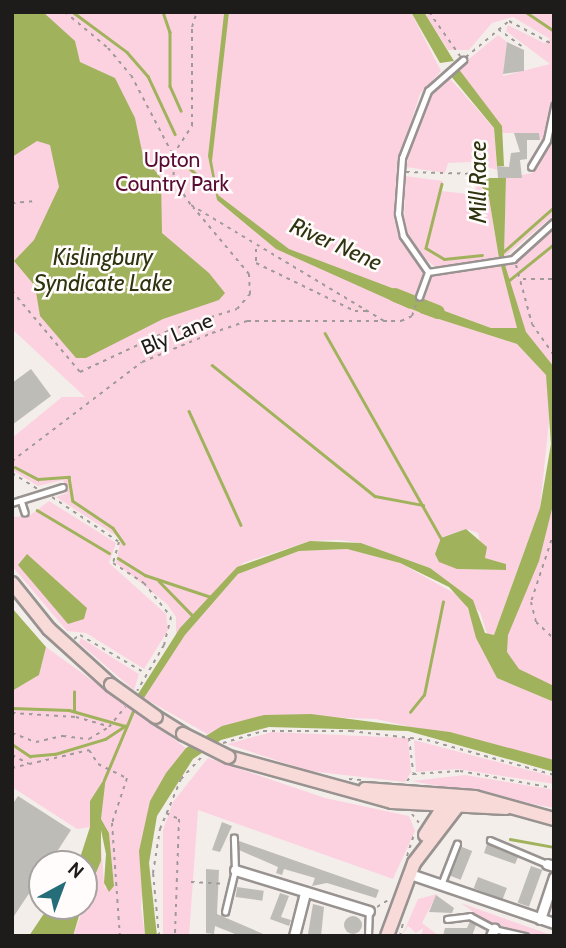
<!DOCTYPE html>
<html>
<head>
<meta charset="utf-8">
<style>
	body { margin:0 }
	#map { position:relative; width:566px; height:948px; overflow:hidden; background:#f4eeeb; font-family:Cabin,sans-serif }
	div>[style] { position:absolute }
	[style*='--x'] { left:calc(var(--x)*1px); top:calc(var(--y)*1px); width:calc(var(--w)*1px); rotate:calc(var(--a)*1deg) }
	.green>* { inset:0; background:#fcd2e1 }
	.water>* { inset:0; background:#a1b25c }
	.stream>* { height:2.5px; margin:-1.25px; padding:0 1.25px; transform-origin:1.25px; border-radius:1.25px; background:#a1b25c }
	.river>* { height:14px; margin:-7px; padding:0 7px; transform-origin:7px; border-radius:7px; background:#a1b25c }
	.building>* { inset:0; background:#bebcb7; transform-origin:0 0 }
	.round { border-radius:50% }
	.path>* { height:2px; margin-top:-1px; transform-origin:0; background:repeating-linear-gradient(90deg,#9f9a98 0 3.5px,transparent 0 8.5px) }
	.roads { filter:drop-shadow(2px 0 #989390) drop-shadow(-2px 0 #989390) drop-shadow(0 2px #989390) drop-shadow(0 -2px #989390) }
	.lane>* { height:4.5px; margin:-2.25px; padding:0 2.25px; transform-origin:2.25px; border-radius:2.25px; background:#fff }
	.street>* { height:9px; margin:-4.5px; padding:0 4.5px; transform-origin:4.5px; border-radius:4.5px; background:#fff }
	.secondary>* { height:12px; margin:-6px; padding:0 6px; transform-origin:6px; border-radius:6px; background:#f8dbd9 }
	.bridges { filter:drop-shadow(2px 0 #989390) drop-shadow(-2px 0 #989390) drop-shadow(0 2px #989390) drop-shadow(0 -2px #989390) }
	.secondary-bridge>* { height:12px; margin:-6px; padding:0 6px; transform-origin:6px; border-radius:6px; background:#f8dbd9 }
	span { translate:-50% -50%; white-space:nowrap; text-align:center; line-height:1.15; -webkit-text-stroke:5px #fffcfb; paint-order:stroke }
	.park-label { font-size:21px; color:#580a33 }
	.street-label { font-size:21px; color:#1e1c1b }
	.water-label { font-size:23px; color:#2e340f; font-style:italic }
	.frame { position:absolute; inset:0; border:14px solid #1e1c1b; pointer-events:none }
	.north { position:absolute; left:28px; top:850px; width:70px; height:70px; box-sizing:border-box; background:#fffcfb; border:2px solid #a5a2a1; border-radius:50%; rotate:41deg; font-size:19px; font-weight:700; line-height:28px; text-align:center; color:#1e1c1b }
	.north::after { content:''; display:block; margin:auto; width:24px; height:32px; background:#266d7a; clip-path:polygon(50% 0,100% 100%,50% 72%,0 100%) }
</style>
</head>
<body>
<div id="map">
	<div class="green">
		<i style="clip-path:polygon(evenodd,12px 12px,411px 12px,441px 71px,420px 94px,399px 158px,394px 218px,400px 240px,424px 272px,410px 309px,517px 344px,546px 375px,551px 402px,540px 508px,494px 635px,488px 637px,480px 612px,430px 568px,361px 543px,339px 540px,310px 541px,243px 563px,176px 635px,176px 617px,167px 604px,116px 563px,121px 539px,56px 497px,67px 493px,63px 480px,38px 486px,12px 470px,12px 438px,62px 397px,85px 397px,12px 329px,12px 12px,466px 529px,478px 533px,484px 558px,506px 564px,506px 570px,457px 569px,441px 538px,466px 529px)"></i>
		<i style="clip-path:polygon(424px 12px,554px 12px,554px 215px,504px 257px,506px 178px,532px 173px,539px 166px,542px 145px,539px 133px,503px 133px,458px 68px,498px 35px,507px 42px,503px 76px,550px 64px,506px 31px,508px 25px,544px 43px,550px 39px,513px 17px,492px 23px,469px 50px,448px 50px)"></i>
		<i style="clip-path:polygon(446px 74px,494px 128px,497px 170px,471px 162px,448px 163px,445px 173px,406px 167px,421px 110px)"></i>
		<i style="clip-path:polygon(405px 176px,443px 181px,441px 191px,469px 194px,480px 184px,489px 198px,499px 258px,450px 266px,434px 266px,424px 258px,404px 227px)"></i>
		<i style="clip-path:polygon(554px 222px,554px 389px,511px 305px,503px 262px,513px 259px)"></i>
		<i style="clip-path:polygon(501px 266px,517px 328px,491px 328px,423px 303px,433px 275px)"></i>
		<i style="clip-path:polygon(554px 463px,554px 693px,496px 654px,531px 561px)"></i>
		<i style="clip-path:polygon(49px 501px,116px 543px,109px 563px,166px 614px,168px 630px,144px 669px,86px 633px,67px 631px,12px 566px,12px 517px,29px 516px)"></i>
		<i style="clip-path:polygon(347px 549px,400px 563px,463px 598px,497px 678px,554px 702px,554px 760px,376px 719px,264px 715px,207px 734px,144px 698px,185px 635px,238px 574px,299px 551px)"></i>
		<i style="clip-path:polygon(81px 638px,139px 674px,134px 690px,79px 643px)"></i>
		<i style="clip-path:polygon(46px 647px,186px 748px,150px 801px,141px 907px,145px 936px,73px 936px,101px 861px,100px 829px,104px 883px,105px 888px,114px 886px,109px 833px,101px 819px,105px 778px,90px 801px,90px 827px,77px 829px,12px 787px,12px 691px,39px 675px)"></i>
		<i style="clip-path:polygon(272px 732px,408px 738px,411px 772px,405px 782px,309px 771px,227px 744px)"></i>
		<i style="clip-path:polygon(414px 740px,551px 776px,554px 784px,458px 769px,416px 772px)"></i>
		<i style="clip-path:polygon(208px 758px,325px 798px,409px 816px,415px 831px,393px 879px,198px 810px,189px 936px,163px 936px,163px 830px,173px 802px)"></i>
		<i style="clip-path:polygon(465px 775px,554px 790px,554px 808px,412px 781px)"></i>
		<i style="clip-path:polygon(437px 894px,422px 923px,439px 936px,421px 936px,423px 928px,416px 933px,408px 926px,402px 936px,418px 899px)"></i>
		<i style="clip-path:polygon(461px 903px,554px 936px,530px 936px,483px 919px)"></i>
	</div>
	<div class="water">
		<i style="clip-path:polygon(12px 12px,43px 12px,75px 41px,80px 62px,115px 78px,135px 118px,143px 156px,161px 178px,162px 233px,209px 273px,225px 293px,219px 300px,163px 319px,86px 358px,76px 358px,40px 316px,35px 286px,14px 261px,34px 240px,59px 187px,50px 145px,37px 141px,12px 157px)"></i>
		<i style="clip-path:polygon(229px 12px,212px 161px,218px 195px,289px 249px,413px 296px,410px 309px,276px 249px,217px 200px,208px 156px,224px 14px)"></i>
		<i style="clip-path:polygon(411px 12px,424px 12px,454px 61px,440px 63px)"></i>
		<i style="clip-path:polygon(458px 68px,502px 126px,504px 166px,497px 166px,494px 128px,450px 75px)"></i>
		<i style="clip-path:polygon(488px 178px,506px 178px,504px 257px,499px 258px,489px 198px,480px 184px)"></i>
		<i style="clip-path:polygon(505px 265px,526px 332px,554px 367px,554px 501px,539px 561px,508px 635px,507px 652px,519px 669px,554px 686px,554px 702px,497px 678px,476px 638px,468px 608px,449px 587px,400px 563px,347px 549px,299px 551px,238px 574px,185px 635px,144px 698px,138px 694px,180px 628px,237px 567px,310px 541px,361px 543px,430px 568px,473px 600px,485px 633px,494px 635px,540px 508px,551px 444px,546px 375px,517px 344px,420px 313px,423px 303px,491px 328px,517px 328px,501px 266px)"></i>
		<i style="clip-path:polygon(466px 529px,487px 547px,485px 558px,506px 564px,506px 570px,457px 569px,439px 562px,435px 554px,441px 538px)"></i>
		<i style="clip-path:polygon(27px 554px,87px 608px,84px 619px,68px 624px,18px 565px)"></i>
		<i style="clip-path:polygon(12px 608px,46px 647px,39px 675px,12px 691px)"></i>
		<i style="clip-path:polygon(311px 714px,450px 732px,554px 760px,554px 772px,408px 731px,269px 727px,221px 740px,193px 759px,157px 816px,149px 863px,157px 936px,145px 936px,139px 851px,150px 801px,166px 773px,186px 748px,222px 726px,264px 715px)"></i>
		<i style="clip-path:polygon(106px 776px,101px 819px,109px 833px,114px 886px,109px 892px,104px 883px,106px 854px,101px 830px,101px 861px,84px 902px,84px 864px,78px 864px,90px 827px,90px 801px)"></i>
		<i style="clip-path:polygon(49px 906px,82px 906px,73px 936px,29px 936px)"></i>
	</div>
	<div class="stream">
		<i style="--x:73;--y:12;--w:67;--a:36.5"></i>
		<i style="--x:127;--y:52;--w:32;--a:49"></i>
		<i style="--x:148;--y:76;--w:64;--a:65"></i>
		<i style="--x:163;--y:12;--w:21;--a:71"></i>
		<i style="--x:170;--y:32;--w:54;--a:90"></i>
		<i style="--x:170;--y:86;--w:27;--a:66"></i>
		<i style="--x:526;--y:12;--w:34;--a:34"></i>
		<i style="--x:188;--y:167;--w:33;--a:41"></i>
		<i style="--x:442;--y:184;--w:66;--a:104"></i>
		<i style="--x:426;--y:248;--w:21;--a:31"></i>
		<i style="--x:444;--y:259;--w:38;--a:-6"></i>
		<i style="--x:503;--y:252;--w:68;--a:-41.4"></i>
		<i style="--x:507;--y:282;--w:60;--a:-39"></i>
		<i style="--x:325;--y:333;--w:236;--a:60.5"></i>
		<i style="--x:212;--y:365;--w:209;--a:38.8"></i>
		<i style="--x:375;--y:496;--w:49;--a:10.6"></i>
		<i style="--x:189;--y:411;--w:125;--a:65.5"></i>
		<i style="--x:15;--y:467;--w:26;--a:28"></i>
		<i style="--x:38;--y:479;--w:31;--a:-4"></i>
		<i style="--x:69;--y:477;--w:24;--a:81"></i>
		<i style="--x:73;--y:501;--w:48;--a:34"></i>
		<i style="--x:113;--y:528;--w:19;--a:55"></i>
		<i style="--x:37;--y:510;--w:84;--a:30.8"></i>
		<i style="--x:118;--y:558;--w:32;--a:32"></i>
		<i style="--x:145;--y:575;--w:70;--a:18.4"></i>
		<i style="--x:159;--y:581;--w:49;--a:45.8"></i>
		<i style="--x:12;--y:708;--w:57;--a:2"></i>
		<i style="--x:69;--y:710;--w:58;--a:15.9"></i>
		<i style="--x:74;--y:711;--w:19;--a:-90"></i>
		<i style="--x:410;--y:712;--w:22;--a:-51"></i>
		<i style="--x:424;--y:695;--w:95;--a:-78.5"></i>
		<i style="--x:12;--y:744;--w:22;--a:34"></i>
		<i style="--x:30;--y:756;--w:25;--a:-5"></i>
		<i style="--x:55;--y:754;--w:52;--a:-16.7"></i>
		<i style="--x:105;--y:739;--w:24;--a:-33"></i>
		<i style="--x:104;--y:780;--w:77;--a:-67.1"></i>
		<i style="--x:510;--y:839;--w:45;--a:10.3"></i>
	</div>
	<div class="river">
		<i style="--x:395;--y:295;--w:46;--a:21.6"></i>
	</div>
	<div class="building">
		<i style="clip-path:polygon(507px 42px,524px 50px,524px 71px,503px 74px)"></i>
		<i style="clip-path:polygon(514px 133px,539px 133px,540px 140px,527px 140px,527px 159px,520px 160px,522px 178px,498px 178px,497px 166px,509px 167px,511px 153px,520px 152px)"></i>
		<i style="clip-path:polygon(31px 369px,51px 396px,12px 425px,12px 383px)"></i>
		<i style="clip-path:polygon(18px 796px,71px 830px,49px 864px,42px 864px,42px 874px,12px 919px,12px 805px)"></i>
		<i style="clip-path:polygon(222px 822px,232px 826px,220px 852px,212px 850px)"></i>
		<i style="clip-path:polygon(239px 841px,379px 890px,376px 898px,327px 883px,312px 886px,315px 878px,284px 869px,282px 875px,276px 873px,278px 867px,239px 850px)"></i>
		<i style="clip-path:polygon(487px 844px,518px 857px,515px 864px,484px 853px)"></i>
		<i style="left:462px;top:847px;width:11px;height:31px;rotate:22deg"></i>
		<i style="left:531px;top:866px;width:12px;height:39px;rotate:20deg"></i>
		<i style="clip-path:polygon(206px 869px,219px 870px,217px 914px,268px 936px,240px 936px,215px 926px,214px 934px,206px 933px)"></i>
		<i style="left:478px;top:877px;width:31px;height:12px;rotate:21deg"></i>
		<i style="left:237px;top:887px;width:27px;height:10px;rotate:8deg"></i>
		<i style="clip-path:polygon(280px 893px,289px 896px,281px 917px,291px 920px,289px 926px,270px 919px)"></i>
		<i style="clip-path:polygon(436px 895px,454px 908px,452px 913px,429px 912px)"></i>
		<i style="clip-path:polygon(313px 904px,324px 907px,321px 936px,308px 934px)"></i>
		<i class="round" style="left:344px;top:916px;width:18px;height:18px"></i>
		<i style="clip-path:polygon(470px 921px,476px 925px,472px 936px,443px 936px,445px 928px,467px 928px)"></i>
	</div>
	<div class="path">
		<i style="--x:65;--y:12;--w:56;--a:39.9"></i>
		<i style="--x:108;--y:48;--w:35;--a:50"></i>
		<i style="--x:131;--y:75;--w:90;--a:62.3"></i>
		<i style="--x:173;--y:155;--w:25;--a:88"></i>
		<i style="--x:174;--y:180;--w:30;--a:56"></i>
		<i style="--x:191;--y:205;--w:225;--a:31"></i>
		<i style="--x:429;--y:12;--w:54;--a:54.8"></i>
		<i style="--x:498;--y:29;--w:32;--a:36"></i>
		<i style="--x:466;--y:57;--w:56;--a:-39.9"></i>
		<i style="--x:509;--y:21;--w:51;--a:28.1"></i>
		<i style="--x:173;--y:155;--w:35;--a:-57"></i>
		<i style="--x:192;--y:126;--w:99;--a:-90"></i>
		<i style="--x:192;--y:27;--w:16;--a:-72"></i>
		<i style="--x:406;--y:172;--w:75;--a:1.5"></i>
		<i style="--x:12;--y:203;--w:21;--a:-5"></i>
		<i style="--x:256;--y:249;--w:14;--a:90"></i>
		<i style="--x:256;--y:263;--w:110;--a:25.9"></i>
		<i style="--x:355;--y:311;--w:17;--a:0"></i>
		<i style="--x:516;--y:265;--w:61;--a:74.8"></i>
		<i style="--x:532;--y:324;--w:39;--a:55"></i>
		<i style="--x:523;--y:279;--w:31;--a:0"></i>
		<i style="--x:12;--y:291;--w:106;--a:50"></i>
		<i style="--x:80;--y:372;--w:99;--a:-25"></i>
		<i style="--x:170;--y:330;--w:70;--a:-17.4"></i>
		<i style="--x:237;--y:309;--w:20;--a:-49"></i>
		<i style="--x:250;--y:294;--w:20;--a:-93"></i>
		<i style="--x:249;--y:274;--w:87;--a:-129.9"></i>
		<i style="--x:12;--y:461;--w:163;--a:-37.3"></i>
		<i style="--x:142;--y:362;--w:76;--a:-22.5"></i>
		<i style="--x:212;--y:333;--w:37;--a:-19"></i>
		<i style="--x:247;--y:321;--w:154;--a:0"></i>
		<i style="--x:401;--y:321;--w:12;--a:-24"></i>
		<i style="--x:412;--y:316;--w:15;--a:-70"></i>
		<i style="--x:12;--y:473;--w:31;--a:32"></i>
		<i style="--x:52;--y:497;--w:81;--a:33.9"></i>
		<i style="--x:119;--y:542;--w:22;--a:106"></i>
		<i style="--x:113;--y:563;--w:37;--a:33"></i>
		<i style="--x:144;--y:583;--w:43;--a:51.5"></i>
		<i style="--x:171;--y:617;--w:29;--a:104"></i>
		<i style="--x:164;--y:645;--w:53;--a:120.4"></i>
		<i style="--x:554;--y:532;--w:74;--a:108.2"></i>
		<i style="--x:531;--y:602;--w:21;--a:76"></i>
		<i style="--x:536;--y:622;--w:25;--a:43"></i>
		<i style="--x:74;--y:639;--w:7;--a:-34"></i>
		<i style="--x:80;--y:635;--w:75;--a:30.3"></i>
		<i style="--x:12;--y:713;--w:64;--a:3.6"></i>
		<i style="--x:76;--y:717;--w:32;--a:16"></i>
		<i style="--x:12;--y:733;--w:26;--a:21"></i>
		<i style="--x:36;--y:742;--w:28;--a:-13"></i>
		<i style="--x:63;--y:736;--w:26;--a:7"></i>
		<i style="--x:89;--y:739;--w:23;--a:-31"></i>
		<i style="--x:109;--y:727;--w:26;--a:-51"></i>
		<i style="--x:409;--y:738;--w:35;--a:83"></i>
		<i style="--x:223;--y:743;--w:42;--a:-16.7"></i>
		<i style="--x:263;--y:731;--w:88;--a:0"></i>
		<i style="--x:351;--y:731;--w:77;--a:6.8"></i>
		<i style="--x:427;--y:740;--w:132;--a:15.4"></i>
		<i style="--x:12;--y:755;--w:19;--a:28"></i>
		<i style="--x:29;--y:764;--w:62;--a:-13.1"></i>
		<i style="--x:89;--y:750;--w:17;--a:57"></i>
		<i style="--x:98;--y:764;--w:32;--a:26"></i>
		<i style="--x:127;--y:778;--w:47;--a:108.4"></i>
		<i style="--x:112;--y:823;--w:113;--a:86"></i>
		<i style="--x:12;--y:768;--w:16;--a:-14"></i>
		<i style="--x:349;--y:779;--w:12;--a:5"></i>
		<i style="--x:407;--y:781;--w:9;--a:-49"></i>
		<i style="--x:413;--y:774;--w:47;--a:-3.7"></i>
		<i style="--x:460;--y:771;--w:96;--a:10.3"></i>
		<i style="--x:166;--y:813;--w:14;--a:25"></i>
		<i style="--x:179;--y:819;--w:117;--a:92"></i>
		<i style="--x:412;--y:814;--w:11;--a:52"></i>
		<i style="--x:407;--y:856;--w:22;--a:-72"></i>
		<i style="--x:191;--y:882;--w:33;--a:3"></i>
		<i style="--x:377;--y:907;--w:15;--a:-32"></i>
		<i style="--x:159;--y:936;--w:63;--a:-95.4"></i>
		<i style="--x:153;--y:873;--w:45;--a:-81"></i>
		<i style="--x:160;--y:829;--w:54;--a:-67.2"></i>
		<i style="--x:181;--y:779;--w:33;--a:-47"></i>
		<i style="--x:400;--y:936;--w:13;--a:-77"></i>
	</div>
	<div class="roads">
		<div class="lane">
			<i style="--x:531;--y:167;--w:31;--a:-59"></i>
			<i style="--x:547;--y:140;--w:35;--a:-78"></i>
			<i style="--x:428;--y:272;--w:44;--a:-124.8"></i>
			<i style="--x:403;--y:236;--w:23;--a:-103"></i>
			<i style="--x:398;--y:214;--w:56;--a:-85.9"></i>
			<i style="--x:402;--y:158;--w:72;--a:-68.8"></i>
			<i style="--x:428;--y:91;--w:47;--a:-41.5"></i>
			<i style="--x:419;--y:297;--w:27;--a:-70"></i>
			<i style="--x:428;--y:272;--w:86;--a:-8.7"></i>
			<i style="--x:513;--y:259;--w:55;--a:-42.1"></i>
			<i style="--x:21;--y:500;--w:13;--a:72"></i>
			<i style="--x:12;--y:503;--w:53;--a:-17.4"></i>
			<i style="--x:490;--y:840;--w:62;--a:22.8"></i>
			<i style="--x:441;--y:885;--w:44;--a:-68.7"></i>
			<i style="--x:225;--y:912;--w:43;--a:-76.6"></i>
			<i style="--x:235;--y:870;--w:32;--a:-92"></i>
			<i style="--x:447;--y:919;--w:23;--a:-7"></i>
			<i style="--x:470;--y:916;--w:27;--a:28"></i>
			<i style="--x:494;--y:929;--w:32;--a:13"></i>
			<i style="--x:368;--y:936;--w:24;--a:-88"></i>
		</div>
		<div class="street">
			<i style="--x:547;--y:864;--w:7;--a:16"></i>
			<i style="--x:235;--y:870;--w:140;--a:17"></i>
			<i style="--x:410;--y:874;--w:152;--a:18.8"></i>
			<i style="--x:540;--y:919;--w:44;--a:-71.6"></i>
			<i style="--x:294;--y:936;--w:44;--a:-75.7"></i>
			<i style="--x:491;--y:936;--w:8;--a:-67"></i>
		</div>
		<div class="secondary">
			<i style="--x:12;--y:583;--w:59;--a:51.2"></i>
			<i style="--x:49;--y:629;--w:84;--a:42.1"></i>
			<i style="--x:156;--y:717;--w:32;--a:32"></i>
			<i style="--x:229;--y:757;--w:169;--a:15.4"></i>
			<i style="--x:392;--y:802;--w:114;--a:3"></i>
			<i style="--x:365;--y:789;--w:110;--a:4.2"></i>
			<i style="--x:475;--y:797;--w:82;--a:15.6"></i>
			<i style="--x:425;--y:835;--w:40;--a:-57.1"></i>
			<i style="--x:387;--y:936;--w:78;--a:-69.7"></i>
			<i style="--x:414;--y:863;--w:71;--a:-52.5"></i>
		</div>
	</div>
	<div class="bridges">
		<div class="secondary-bridge">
			<i style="--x:111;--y:685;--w:55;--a:35.4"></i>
			<i style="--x:183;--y:734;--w:51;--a:26.6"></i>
		</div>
	</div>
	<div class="park-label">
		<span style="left:172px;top:172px">Upton<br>Country Park</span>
	</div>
	<div class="street-label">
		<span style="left:177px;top:334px;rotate:-23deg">Bly Lane</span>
	</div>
	<div class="water-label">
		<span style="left:478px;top:182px;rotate:-90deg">Mill Race</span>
		<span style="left:336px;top:244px;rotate:24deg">River Nene</span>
		<span style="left:103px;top:270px">Kislingbury<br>Syndicate Lake</span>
	</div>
	<div class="frame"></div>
	<div class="north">N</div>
</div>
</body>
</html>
